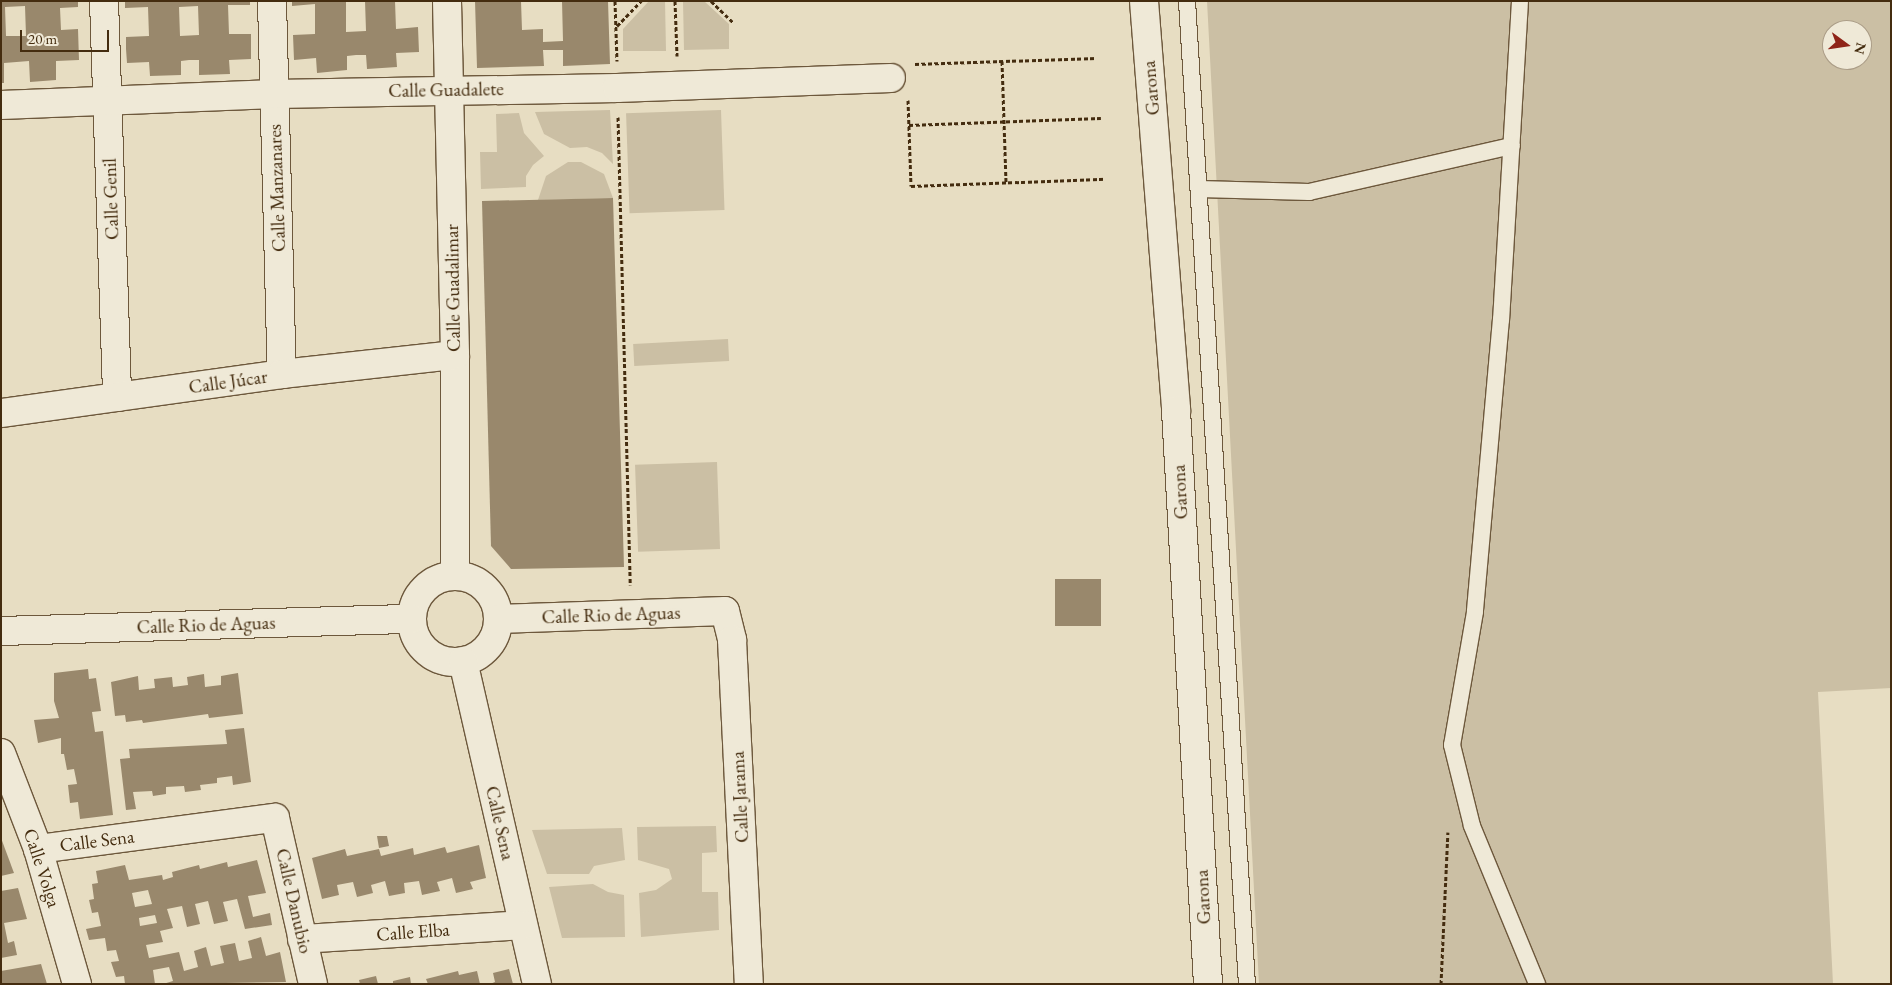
<!DOCTYPE html>
<html>
<head>
<meta charset="utf-8">
<style>
	body { margin:0 }
	#map { position:relative; width:1892px; height:985px; overflow:hidden; background:#e7ddc2; font-family:"EB Garamond",serif }
	div>[style] { position:absolute }
	[style*='--x'] { left:calc(var(--x)*1px); top:calc(var(--y)*1px); width:calc(var(--w)*1px); rotate:calc(var(--a)*1deg) }
	.green>* { inset:0; background:#cbbfa4; transform-origin:0 0 }
	.building>* { inset:0; background:#99886c; transform-origin:0 0 }
	.path>* { height:3px; margin-top:-1.5px; transform-origin:0; background:repeating-linear-gradient(90deg,#442c0f 0 4px,transparent 0 6.5px) }
	.roads { filter:drop-shadow(1px 0 #6d583c) drop-shadow(-1px 0 #6d583c) drop-shadow(0 1px #6d583c) drop-shadow(0 -1px #6d583c) }
	.lane>* { height:16px; margin:-8px; padding:0 8px; transform-origin:8px; border-radius:8px; background:#efe9d7 }
	.street>* { height:28px; margin:-14px; padding:0 14px; transform-origin:14px; border-radius:14px; background:#efe9d7 }
	.street>.ring { margin:-14px; padding:0; box-sizing:content-box; background:none; border:28px solid #efe9d7; border-radius:50% }
	.secondary>* { height:28px; margin:-14px; padding:0 14px; transform-origin:14px; border-radius:14px; background:#efe9d7 }
	span { translate:-50% -50%; white-space:nowrap; text-align:center; line-height:1.15; -webkit-text-stroke:4px #efe9d7; paint-order:stroke }
	.street-label { font-size:19px; color:#442c0f }
	.frame { position:absolute; inset:0; border:2px solid #442c0f; pointer-events:none }
	.north { position:absolute; left:1822px; top:20px; width:50px; height:50px; box-sizing:border-box; background:#efe9d7; border:1px solid #ab9d87; border-radius:50%; rotate:104deg; font-size:14px; font-weight:700; line-height:20px; text-align:center; color:#442c0f }
	.north::after { content:''; display:block; margin:auto; width:18px; height:22px; background:#8f2418; clip-path:polygon(50% 0,100% 100%,50% 72%,0 100%) }
	.scale { position:absolute; left:20px; top:30px; width:89px; height:22px; box-sizing:border-box; border:2px solid #442c0f; border-top:0; padding-left:6px; font-size:15px; line-height:18px; white-space:nowrap; color:#442c0f; -webkit-text-stroke:4px #efe9d7; paint-order:stroke }
</style>
</head>
<body>
<div id="map">
	<div class="green">
		<i style="clip-path:polygon(649px 1px,665px 1px,666px 51px,623px 51px,623px 29px)"></i>
		<i style="clip-path:polygon(683px 1px,704px 1px,729px 24px,729px 49px,684px 50px)"></i>
		<i style="clip-path:polygon(evenodd,1207px 1px,1891px 1px,1891px 688px,1818px 692px,1833px 984px,1259px 984px,1207px 1px,1832px 30px,1862px 30px,1862px 60px,1832px 60px,1832px 30px)"></i>
		<i style="clip-path:polygon(610px 110px,613px 164px,602px 153px,587px 147px,570px 148px,544px 134px,535px 112px)"></i>
		<i style="left:721px;top:110px;width:100px;height:95px;rotate:88deg"></i>
		<i style="clip-path:polygon(519px 113px,524px 133px,544px 156px,533px 165px,526px 176px,526px 187px,481px 189px,480px 152px,497px 152px,496px 114px)"></i>
		<i style="clip-path:polygon(568px 162px,581px 162px,604px 174px,613px 198px,538px 200px,546px 176px)"></i>
		<i style="left:728px;top:339px;width:22px;height:95px;rotate:87deg"></i>
		<i style="left:717px;top:462px;width:87px;height:82px;rotate:88deg"></i>
		<i style="clip-path:polygon(716px 826px,717px 852px,702px 853px,702px 892px,718px 892px,719px 930px,641px 937px,639px 893px,656px 890px,672px 879px,669px 869px,638px 860px,637px 827px)"></i>
		<i style="clip-path:polygon(622px 828px,625px 860px,594px 866px,589px 874px,547px 874px,532px 830px)"></i>
		<i style="clip-path:polygon(593px 884px,608px 892px,624px 895px,625px 937px,562px 938px,549px 887px)"></i>
	</div>
	<div class="building">
		<i style="clip-path:polygon(evenodd,1px 1px,78px 1px,78px 7px,60px 8px,61px 30px,78px 29px,79px 60px,56px 61px,56px 80px,30px 82px,29px 61px,4px 63px,4px 83px,1px 83px,1px 1px,25px 6px,26px 36px,6px 36px,5px 7px,25px 6px)"></i>
		<i style="clip-path:polygon(evenodd,125px 1px,250px 1px,250px 5px,228px 5px,229px 34px,251px 34px,251px 59px,229px 60px,230px 74px,199px 75px,199px 60px,189px 60px,181px 61px,181px 75px,150px 76px,149px 62px,127px 63px,126px 49px,126px 37px,149px 36px,148px 7px,125px 8px,125px 1px,198px 6px,199px 35px,180px 36px,179px 7px,198px 6px)"></i>
		<i style="clip-path:polygon(292px 1px,346px 1px,346px 32px,366px 31px,365px 1px,395px 1px,396px 29px,418px 27px,419px 52px,396px 53px,397px 67px,367px 69px,366px 55px,356px 55px,347px 56px,347px 70px,317px 73px,316px 58px,294px 60px,293px 35px,315px 34px,315px 4px,292px 6px)"></i>
		<i style="clip-path:polygon(475px 1px,521px 1px,522px 30px,543px 29px,543px 42px,563px 41px,562px 1px,608px 1px,610px 64px,563px 66px,563px 50px,543px 50px,544px 66px,477px 68px)"></i>
		<i style="clip-path:polygon(613px 198px,624px 567px,511px 569px,491px 546px,482px 201px)"></i>
		<i style="left:1055px;top:579px;width:46px;height:47px"></i>
		<i style="clip-path:polygon(88px 669px,89px 679px,96px 678px,101px 711px,92px 712px,95px 732px,103px 731px,113px 815px,80px 819px,78px 802px,70px 803px,68px 785px,77px 784px,74px 769px,67px 770px,64px 754px,61px 754px,61px 738px,38px 743px,34px 720px,59px 718px,54px 701px,54px 673px)"></i>
		<i style="clip-path:polygon(238px 673px,243px 714px,209px 718px,208px 714px,143px 723px,142px 720px,126px 722px,125px 715px,115px 716px,111px 682px,138px 676px,139px 690px,155px 688px,154px 679px,172px 677px,173px 687px,188px 685px,187px 677px,204px 674px,205px 687px,221px 685px,221px 676px)"></i>
		<i style="clip-path:polygon(244px 728px,251px 782px,233px 785px,232px 776px,217px 778px,217px 783px,200px 785px,201px 790px,185px 792px,184px 786px,166px 787px,166px 794px,153px 796px,152px 791px,133px 792px,136px 809px,126px 810px,120px 759px,130px 758px,129px 749px,227px 744px,225px 730px)"></i>
		<i style="clip-path:polygon(377px 836px,387px 836px,389px 846px,379px 848px)"></i>
		<i style="clip-path:polygon(1px 838px,14px 873px,1px 876px)"></i>
		<i style="clip-path:polygon(479px 845px,486px 878px,470px 882px,473px 889px,456px 893px,452px 878px,437px 882px,440px 891px,422px 895px,419px 881px,404px 883px,405px 893px,389px 896px,385px 881px,371px 885px,373px 893px,357px 897px,353px 882px,337px 885px,339px 895px,322px 899px,312px 858px,345px 849px,347px 856px,379px 849px,381px 856px,413px 848px,414px 855px,445px 847px,447px 853px)"></i>
		<i style="clip-path:polygon(evenodd,257px 860px,266px 893px,248px 896px,253px 917px,270px 913px,272px 925px,245px 929px,237px 899px,223px 902px,228px 921px,214px 924px,208px 901px,195px 904px,200px 924px,187px 927px,182px 906px,167px 909px,173px 928px,160px 931px,163px 942px,146px 945px,149px 958px,179px 952px,184px 971px,198px 967px,194px 951px,206px 947px,211px 966px,224px 963px,220px 946px,235px 943px,239px 961px,252px 958px,248px 941px,261px 937px,266px 956px,280px 952px,286px 982px,163px 984px,173px 981px,169px 967px,153px 970px,155px 984px,125px 984px,124px 976px,116px 977px,111px 962px,119px 961px,116px 950px,107px 951px,105px 938px,89px 940px,86px 929px,101px 926px,98px 912px,92px 913px,89px 900px,94px 899px,92px 884px,98px 883px,96px 871px,125px 865px,129px 880px,162px 875px,163px 880px,173px 877px,172px 872px,199px 865px,200px 869px,227px 862px,228px 867px,257px 860px,148px 890px,152px 904px,135px 907px,132px 893px,148px 890px,257px 860px,155px 915px,157px 923px,140px 926px,139px 918px,155px 915px)"></i>
		<i style="clip-path:polygon(18px 888px,27px 919px,4px 923px,8px 943px,14px 941px,17px 955px,1px 958px,1px 891px)"></i>
		<i style="clip-path:polygon(41px 964px,47px 984px,1px 984px,1px 971px)"></i>
		<i style="clip-path:polygon(509px 969px,513px 984px,490px 984px,495px 982px,493px 973px)"></i>
		<i style="clip-path:polygon(458px 971px,459px 975px,477px 971px,480px 984px,428px 984px,426px 979px)"></i>
		<i style="clip-path:polygon(376px 976px,378px 984px,360px 984px,359px 980px)"></i>
		<i style="clip-path:polygon(410px 977px,411px 984px,393px 984px,393px 981px)"></i>
	</div>
	<div class="path">
		<i style="--x:615;--y:1;--w:60;--a:88.1"></i>
		<i style="--x:675;--y:1;--w:55;--a:87.9"></i>
		<i style="--x:711;--y:1;--w:32;--a:44"></i>
		<i style="--x:617;--y:26;--w:35;--a:-46"></i>
		<i style="--x:1002;--y:61;--w:121;--a:88.1"></i>
		<i style="--x:915;--y:64;--w:182;--a:-1.9"></i>
		<i style="--x:908;--y:100;--w:86;--a:88"></i>
		<i style="--x:911;--y:186;--w:195;--a:-2.1"></i>
		<i style="--x:618;--y:117;--w:468;--a:88.5"></i>
		<i style="--x:909;--y:125;--w:192;--a:-2.1"></i>
		<i style="--x:1441;--y:984;--w:152;--a:-87.4"></i>
	</div>
	<div class="roads">
		<div class="lane">
			<i style="--x:1187;--y:1;--w:985;--a:86.51"></i>
			<i style="--x:1520;--y:1;--w:319;--a:93.4"></i>
			<i style="--x:1501;--y:319;--w:294;--a:95.1"></i>
			<i style="--x:1475;--y:612;--w:135;--a:99.8"></i>
			<i style="--x:1452;--y:745;--w:83;--a:76.1"></i>
			<i style="--x:1472;--y:826;--w:171;--a:67.6"></i>
			<i style="--x:1199;--y:189;--w:110;--a:1.6"></i>
			<i style="--x:1309;--y:192;--w:208;--a:-12.8"></i>
		</div>
		<div class="street">
			<i style="--x:104;--y:1;--w:396;--a:88.1"></i>
			<i style="--x:272;--y:1;--w:373;--a:88.5"></i>
			<i style="--x:447;--y:1;--w:354;--a:88.7"></i>
			<i style="--x:455;--y:355;--w:221;--a:90"></i>
			<i style="--x:1;--y:105;--w:274;--a:-2.3"></i>
			<i style="--x:275;--y:94;--w:342;--a:-1"></i>
			<i style="--x:617;--y:88;--w:274;--a:-2.1"></i>
			<i style="--x:1;--y:413;--w:284;--a:-7.9"></i>
			<i style="--x:282;--y:374;--w:174;--a:-6.3"></i>
			<i class="ring" style="left:412px;top:576px;width:58px;height:58px"></i>
			<i style="--x:498;--y:619;--w:227;--a:-2"></i>
			<i style="--x:725;--y:611;--w:30;--a:76"></i>
			<i style="--x:732;--y:640;--w:344;--a:87.2"></i>
			<i style="--x:1;--y:631;--w:411;--a:-1.7"></i>
			<i style="--x:463;--y:661;--w:331;--a:77.1"></i>
			<i style="--x:1;--y:753;--w:103;--a:68.9"></i>
			<i style="--x:38;--y:849;--w:141;--a:73.9"></i>
			<i style="--x:38;--y:849;--w:239;--a:-7.5"></i>
			<i style="--x:275;--y:818;--w:170;--a:77.1"></i>
			<i style="--x:302;--y:939;--w:221;--a:-3.6"></i>
		</div>
		<div class="secondary">
			<i style="--x:1144;--y:1;--w:410;--a:85.5"></i>
			<i style="--x:1176;--y:410;--w:575;--a:86.81"></i>
		</div>
	</div>
	<div class="street-label">
		<span style="left:1151px;top:88px;rotate:-95deg">Garona</span>
		<span style="left:446px;top:90px;rotate:-1deg">Calle Guadalete</span>
		<span style="left:277px;top:188px;rotate:-92deg">Calle Manzanares</span>
		<span style="left:111px;top:199px;rotate:-92deg">Calle Genil</span>
		<span style="left:453px;top:288px;rotate:-91deg">Calle Guadalimar</span>
		<span style="left:228px;top:382px;rotate:-8deg">Calle Júcar</span>
		<span style="left:1180px;top:492px;rotate:-93deg">Garona</span>
		<span style="left:611px;top:615px;rotate:-2deg">Calle Rio de Aguas</span>
		<span style="left:206px;top:625px;rotate:-2deg">Calle Rio de Aguas</span>
		<span style="left:740px;top:797px;rotate:-93deg">Calle Jarama</span>
		<span style="left:500px;top:823px;rotate:77deg">Calle Sena</span>
		<span style="left:97px;top:841px;rotate:-7deg">Calle Sena</span>
		<span style="left:42px;top:868px;rotate:72deg">Calle Volga</span>
		<span style="left:1203px;top:897px;rotate:-93deg">Garona</span>
		<span style="left:294px;top:901px;rotate:77deg">Calle Danubio</span>
		<span style="left:413px;top:932px;rotate:-4deg">Calle Elba</span>
	</div>
	<div class="frame"></div>
	<div class="north">N</div>
	<div class="scale">20 m</div>
</div>
</body>
</html>
